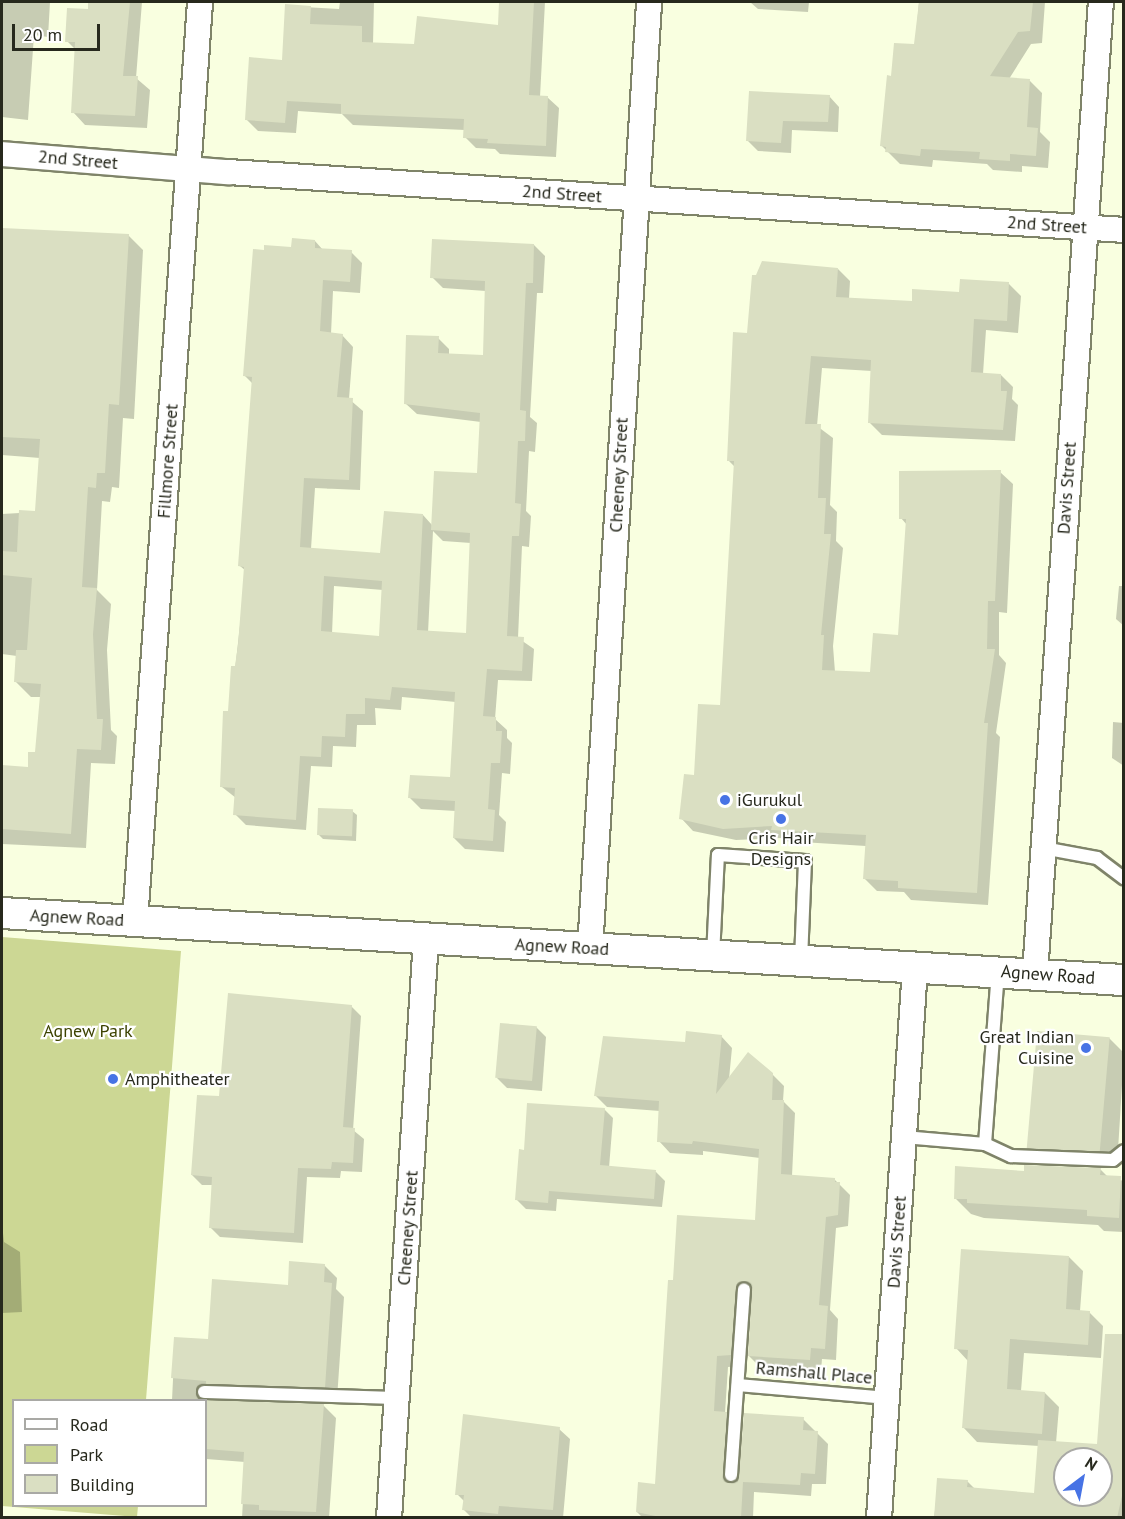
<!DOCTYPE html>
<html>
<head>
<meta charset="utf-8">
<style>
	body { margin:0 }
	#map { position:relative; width:1125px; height:1519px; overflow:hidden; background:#f9ffe0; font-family:"PT Sans",sans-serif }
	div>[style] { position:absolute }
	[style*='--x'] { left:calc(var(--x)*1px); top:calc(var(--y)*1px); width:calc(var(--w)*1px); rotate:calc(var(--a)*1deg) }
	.green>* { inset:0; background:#ccd794 }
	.shadow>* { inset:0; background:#0003 }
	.building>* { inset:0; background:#dadfc2; transform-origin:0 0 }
	.roads { filter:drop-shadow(2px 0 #7f8469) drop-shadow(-2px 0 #7f8469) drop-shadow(0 2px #7f8469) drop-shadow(0 -2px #7f8469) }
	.service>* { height:12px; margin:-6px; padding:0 6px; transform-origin:6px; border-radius:6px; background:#fff }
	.minor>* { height:24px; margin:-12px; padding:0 12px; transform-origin:12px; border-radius:12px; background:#fff }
	.tertiary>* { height:30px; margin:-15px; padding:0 15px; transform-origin:15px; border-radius:15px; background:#fff }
	.dots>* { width:16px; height:16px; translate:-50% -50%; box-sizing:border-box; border:3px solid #fff; border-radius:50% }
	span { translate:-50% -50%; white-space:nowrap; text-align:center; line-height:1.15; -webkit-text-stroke:4.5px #fff; paint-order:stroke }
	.street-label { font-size:18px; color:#27291d }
	.poi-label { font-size:18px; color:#27291d }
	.left { translate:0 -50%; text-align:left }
	.right { translate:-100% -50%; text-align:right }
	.park-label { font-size:18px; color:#3c4200 }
	.frame { position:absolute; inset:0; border:3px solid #27291d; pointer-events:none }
	.legend { position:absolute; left:12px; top:1399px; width:195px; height:108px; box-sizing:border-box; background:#fff; border:2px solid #a9a9a5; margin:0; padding:8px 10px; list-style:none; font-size:18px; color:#27291d }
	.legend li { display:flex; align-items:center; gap:12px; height:30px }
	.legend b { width:30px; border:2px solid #a9a9a5 }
	.north { position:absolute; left:1053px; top:1447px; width:60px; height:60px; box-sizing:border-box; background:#fff; border:2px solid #a9a9a5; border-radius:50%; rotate:32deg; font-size:16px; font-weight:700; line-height:24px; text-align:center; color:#27291d }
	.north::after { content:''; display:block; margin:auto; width:21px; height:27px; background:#4773e5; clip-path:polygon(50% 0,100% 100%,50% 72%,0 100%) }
	.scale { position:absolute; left:12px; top:24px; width:88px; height:27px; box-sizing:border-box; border:3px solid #27291d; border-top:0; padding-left:8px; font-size:18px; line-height:21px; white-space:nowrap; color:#27291d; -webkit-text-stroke:4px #fff; paint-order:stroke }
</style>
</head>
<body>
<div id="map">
	<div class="green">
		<i style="clip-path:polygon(2px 937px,181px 951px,146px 1400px,14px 1400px,14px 1506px,138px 1506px,137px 1517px,2px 1506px)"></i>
	</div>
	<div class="shadow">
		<i style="clip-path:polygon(2px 2px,50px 2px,48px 37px,34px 35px,28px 120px,2px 117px)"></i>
		<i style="clip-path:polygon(90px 2px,142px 2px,136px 78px,150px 90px,147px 128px,85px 125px,73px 112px,76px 50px,67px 41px,89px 10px)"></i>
		<i style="clip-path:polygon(340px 2px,374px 2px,373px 44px,415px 45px,499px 26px,501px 2px,545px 2px,540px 97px,547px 97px,559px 108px,556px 157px,500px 154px,495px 149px,476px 148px,465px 137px,465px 130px,353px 125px,342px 114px,298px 111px,296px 133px,258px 131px,246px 119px,283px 61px,286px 6px,339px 9px)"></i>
		<i style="clip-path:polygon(750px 2px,809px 2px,808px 12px,758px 9px)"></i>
		<i style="clip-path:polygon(919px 2px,1045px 2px,1042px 43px,1031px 44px,1009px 79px,1030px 81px,1042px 93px,1040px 132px,1050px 142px,1048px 168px,1022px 166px,1022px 172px,993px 170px,987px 164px,933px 160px,932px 167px,900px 164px,882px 146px,893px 77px,915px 46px)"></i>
		<i style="clip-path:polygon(750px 92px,829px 96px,839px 107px,838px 132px,792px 130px,791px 153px,758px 151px,748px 141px)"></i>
		<i style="clip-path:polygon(2px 229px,128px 235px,143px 250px,134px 419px,123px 418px,119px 488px,112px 487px,110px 502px,102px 501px,97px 590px,111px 604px,107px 650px,111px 730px,117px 736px,115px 764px,91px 763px,86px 848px,2px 844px,2px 766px,29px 769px,37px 754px,41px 697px,31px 697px,16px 682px,17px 656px,2px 654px,2px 514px,37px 512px,40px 458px,2px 455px)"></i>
		<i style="clip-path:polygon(evenodd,315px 241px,323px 250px,351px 252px,362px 263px,360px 293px,333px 291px,331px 334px,342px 335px,353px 347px,349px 399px,363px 411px,360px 490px,315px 488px,311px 549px,382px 554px,423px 515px,432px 525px,478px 475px,481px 422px,417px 414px,405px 403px,438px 338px,449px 349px,449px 355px,485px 357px,486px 291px,443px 288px,432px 277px,534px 245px,545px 256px,543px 293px,537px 293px,530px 417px,537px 423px,535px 452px,529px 451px,526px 511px,531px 516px,529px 547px,522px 546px,518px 638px,534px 649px,532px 681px,498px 680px,495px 719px,507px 730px,507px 738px,512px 743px,510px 774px,502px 773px,499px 815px,506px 822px,504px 852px,465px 849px,454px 838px,456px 811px,421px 809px,410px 798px,451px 779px,456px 702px,402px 697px,401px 710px,375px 708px,376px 725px,357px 725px,356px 747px,333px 746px,332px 767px,311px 766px,306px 830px,246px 825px,235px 814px,236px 798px,222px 787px,246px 571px,240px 566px,253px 384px,245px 376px,293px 248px,315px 241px,433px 531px,443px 541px,471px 543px,467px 635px,428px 633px,433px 531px,315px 241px,334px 586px,383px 590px,381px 638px,332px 634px,334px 586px)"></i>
		<i style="clip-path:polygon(838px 269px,850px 281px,849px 299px,913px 303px,1009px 284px,1021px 296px,1018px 333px,986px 330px,983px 374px,1001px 375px,1013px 387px,1012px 399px,1018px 405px,1015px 441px,882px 435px,870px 423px,872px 371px,822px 368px,817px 426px,833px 438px,830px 505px,837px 512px,836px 541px,843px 548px,833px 646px,835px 672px,871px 673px,899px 637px,907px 525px,901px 518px,1000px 472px,1013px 484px,1007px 613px,999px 612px,999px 655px,1006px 663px,996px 733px,1000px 737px,988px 905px,911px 900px,904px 892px,877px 891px,864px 878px,866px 846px,785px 841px,782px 838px,736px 840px,693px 831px,681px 818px,722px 707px,735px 467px,729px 461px,748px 335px)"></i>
		<i style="clip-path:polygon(1119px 586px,1124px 586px,1124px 626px,1116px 619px)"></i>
		<i style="clip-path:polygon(1113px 722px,1124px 723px,1124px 766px,1112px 758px)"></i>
		<i style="clip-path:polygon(352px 811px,357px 815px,356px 841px,323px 839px,318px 834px)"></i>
		<i style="clip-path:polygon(351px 1006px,361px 1016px,353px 1130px,364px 1139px,362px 1172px,341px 1171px,340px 1178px,307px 1177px,303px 1243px,220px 1237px,210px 1227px,213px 1185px,202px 1185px,192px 1175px,220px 1098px)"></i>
		<i style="clip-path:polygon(536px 1027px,546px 1037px,542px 1091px,507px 1088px,497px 1078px)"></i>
		<i style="clip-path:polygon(721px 1036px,732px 1048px,729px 1079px,772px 1074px,784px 1086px,783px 1101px,795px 1113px,792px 1176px,834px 1179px,850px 1195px,848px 1226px,836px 1228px,830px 1310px,838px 1319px,836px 1360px,822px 1359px,821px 1371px,760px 1367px,749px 1356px,753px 1293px,746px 1300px,742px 1366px,728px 1367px,725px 1413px,738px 1425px,735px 1482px,803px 1419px,828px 1444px,826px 1484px,812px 1484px,811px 1496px,754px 1492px,753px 1518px,643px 1518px,637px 1512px,657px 1485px,675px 1282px,756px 1221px,760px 1158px,703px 1151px,703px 1155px,670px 1153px,659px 1141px,660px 1111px,607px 1107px,596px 1096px,686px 1044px)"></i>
		<i style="clip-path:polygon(1109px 1038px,1124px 1053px,1117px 1166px,1042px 1163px,1027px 1148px)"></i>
		<i style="clip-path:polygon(604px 1109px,613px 1118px,609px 1168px,656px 1172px,665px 1181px,662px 1207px,557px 1199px,556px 1211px,526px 1209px,517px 1200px,526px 1151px)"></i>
		<i style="clip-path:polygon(1100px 1169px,1108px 1177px,1124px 1181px,1124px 1232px,1104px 1231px,1098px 1225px,984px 1218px,971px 1214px,955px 1198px,1025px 1172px)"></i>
		<i style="clip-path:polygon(2px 1224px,4px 1242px,20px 1252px,22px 1312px,2px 1313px)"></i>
		<i style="clip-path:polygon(evenodd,1069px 1257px,1083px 1271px,1080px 1311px,1089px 1312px,1103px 1326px,1101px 1358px,1024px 1353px,1021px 1391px,1045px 1393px,1059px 1407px,1056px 1443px,1099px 1446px,1124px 1381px,1124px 1518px,934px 1518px,939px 1479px,967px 1481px,975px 1489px,1035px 1494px,1039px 1446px,977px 1442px,963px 1427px,968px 1361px,956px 1348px,1069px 1257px,1065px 1459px,1101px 1459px,1101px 1495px,1065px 1495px,1065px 1459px)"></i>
		<i style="clip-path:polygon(324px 1265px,337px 1278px,336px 1289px,344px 1297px,337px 1399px,217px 1395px,210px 1402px,323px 1405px,336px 1418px,329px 1518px,242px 1518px,245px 1462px,206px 1459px,206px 1400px,172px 1400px,175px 1338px,210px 1341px)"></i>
		<i style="clip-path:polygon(559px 1429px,570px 1439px,563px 1518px,472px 1518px,464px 1510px,465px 1502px,457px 1494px)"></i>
	</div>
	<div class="building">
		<i style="clip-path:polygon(88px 2px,130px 2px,123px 76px,138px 76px,135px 116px,71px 113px,75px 42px,65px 42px,67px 8px,88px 9px)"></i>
		<i style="clip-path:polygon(499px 2px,534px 2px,529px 95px,548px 96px,546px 146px,487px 143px,488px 139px,463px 138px,464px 119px,341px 114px,341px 104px,287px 101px,285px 123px,245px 120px,249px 57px,282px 60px,285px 4px,311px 6px,310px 24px,362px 26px,362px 42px,414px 44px,417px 16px,498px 25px)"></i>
		<i style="clip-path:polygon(919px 2px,1033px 2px,1030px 31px,1018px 32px,990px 76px,1030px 79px,1027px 127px,1038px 128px,1036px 156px,1010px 154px,1010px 161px,979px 159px,980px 152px,921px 149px,920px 156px,885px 152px,886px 147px,880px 146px,887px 75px,891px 76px,894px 43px,914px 44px)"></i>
		<i style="clip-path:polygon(749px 91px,830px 95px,828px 122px,783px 121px,781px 143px,746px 141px)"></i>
		<i style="clip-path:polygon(2px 228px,129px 234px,119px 405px,109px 404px,105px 473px,97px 473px,96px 488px,88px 487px,82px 587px,97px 588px,93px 634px,97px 719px,103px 719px,101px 750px,77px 749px,71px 834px,2px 829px,2px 765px,28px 767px,28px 752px,35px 752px,41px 684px,14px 682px,16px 650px,27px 650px,32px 578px,2px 575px,2px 551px,17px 552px,19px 510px,35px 511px,40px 439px,2px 437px)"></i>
		<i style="clip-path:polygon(evenodd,292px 238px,315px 240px,315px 248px,352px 250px,350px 282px,323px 280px,320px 331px,343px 334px,337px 397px,353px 398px,349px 480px,304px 478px,300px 547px,380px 553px,384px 511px,423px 514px,417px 630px,466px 633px,470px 533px,431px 530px,434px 471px,477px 473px,480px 413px,404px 404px,406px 335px,439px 336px,438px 353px,483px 355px,485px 281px,430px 278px,432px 239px,534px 244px,533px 283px,526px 283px,520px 410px,526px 411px,525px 441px,518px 441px,515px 503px,521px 504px,519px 536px,512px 536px,507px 636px,524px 637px,522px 671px,487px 669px,483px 716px,496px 717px,496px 731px,502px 731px,500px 763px,491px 763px,488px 809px,495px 810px,493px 841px,453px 838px,455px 801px,408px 798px,410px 775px,450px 777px,455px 692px,392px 687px,390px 700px,365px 698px,365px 714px,346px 714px,345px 737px,322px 736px,321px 757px,300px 756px,296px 820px,233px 815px,235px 788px,220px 787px,223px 711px,228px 711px,231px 666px,235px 666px,238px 645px,244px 567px,238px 566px,252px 377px,243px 376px,253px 249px,264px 250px,264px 245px,291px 247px,292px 238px,324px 576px,382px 581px,379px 636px,321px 631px,324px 576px)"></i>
		<i style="clip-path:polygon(762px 261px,838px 268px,836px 297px,912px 301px,912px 289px,959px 292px,960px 279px,1009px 282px,1007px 321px,974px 319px,971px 372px,1001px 374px,1001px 391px,1007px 391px,1003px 430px,868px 423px,871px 360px,811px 356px,805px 424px,821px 424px,818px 498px,826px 498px,824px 534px,831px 534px,821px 635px,824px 635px,822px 670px,870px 672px,873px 633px,898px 635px,906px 519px,899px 519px,899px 471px,1001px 470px,995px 601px,988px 601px,987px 649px,995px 649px,984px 723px,988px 723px,977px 893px,898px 888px,898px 881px,863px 879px,866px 835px,771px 830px,772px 826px,723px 829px,679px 819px,684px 774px,694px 775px,698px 704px,720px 705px,734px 461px,727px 461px,733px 332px,747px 333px,752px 275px,756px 275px)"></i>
		<i style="left:318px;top:808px;width:35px;height:27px;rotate:2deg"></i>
		<i style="clip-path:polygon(228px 993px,352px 1005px,343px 1127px,355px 1128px,353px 1163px,332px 1162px,331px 1169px,298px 1168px,294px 1233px,209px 1228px,212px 1177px,191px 1175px,197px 1095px,219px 1096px)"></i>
		<i style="left:500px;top:1023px;width:37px;height:55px;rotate:5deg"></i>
		<i style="clip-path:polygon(686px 1031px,722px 1035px,716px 1094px,748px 1052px,773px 1073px,772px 1100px,784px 1100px,781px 1174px,835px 1178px,835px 1182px,840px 1182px,838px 1215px,826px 1217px,819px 1305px,828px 1306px,825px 1349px,811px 1348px,810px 1360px,748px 1356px,752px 1289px,745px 1281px,736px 1288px,731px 1355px,717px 1356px,714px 1411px,727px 1412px,724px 1479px,731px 1483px,739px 1476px,744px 1413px,804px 1417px,803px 1430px,818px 1431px,815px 1474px,801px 1473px,800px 1485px,743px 1482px,741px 1518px,665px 1518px,636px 1512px,638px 1482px,655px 1484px,668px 1280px,673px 1280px,677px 1215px,755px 1220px,759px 1149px,693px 1141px,692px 1144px,657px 1142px,659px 1101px,594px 1096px,603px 1036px,685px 1042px)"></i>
		<i style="left:1037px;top:1031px;width:73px;height:118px;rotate:5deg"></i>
		<i style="clip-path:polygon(527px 1103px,605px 1108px,600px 1165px,656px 1170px,654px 1199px,549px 1191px,548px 1203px,515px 1200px,519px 1149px,524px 1150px)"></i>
		<i style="clip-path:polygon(1024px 1165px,1101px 1168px,1100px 1175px,1121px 1176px,1119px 1218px,1087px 1216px,1087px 1210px,967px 1203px,967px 1199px,954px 1199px,955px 1166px,1024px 1171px)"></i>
		<i style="clip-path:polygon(961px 1249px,1069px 1256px,1066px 1309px,1090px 1311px,1088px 1345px,1010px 1339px,1007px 1389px,1045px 1392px,1042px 1434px,962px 1428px,968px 1350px,954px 1349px)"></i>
		<i style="clip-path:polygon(289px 1261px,325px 1264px,324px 1282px,332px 1283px,325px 1388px,206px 1384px,206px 1381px,171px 1378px,174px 1337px,208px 1339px,212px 1279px,288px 1285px)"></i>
		<i style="clip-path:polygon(evenodd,1105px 1334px,1124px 1334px,1124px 1487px,1117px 1518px,934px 1518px,937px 1478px,968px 1480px,967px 1487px,1034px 1493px,1038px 1440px,1097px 1444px,1105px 1334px,1065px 1459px,1101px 1459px,1101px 1495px,1065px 1495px,1065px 1459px)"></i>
		<i style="clip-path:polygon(206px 1400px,324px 1404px,316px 1512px,259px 1510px,259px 1505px,241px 1504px,244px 1452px,206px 1449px)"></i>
		<i style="clip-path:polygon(463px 1414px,560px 1427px,553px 1510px,499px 1506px,498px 1514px,462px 1510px,464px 1495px,455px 1495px)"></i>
	</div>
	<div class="roads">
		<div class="service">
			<i style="--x:1043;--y:848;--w:55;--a:10.5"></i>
			<i style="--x:1097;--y:858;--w:34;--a:37"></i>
			<i style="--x:713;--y:956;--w:101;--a:-87.2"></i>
			<i style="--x:718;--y:855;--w:87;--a:3.9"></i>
			<i style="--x:805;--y:861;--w:99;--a:92.3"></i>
			<i style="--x:904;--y:1137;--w:81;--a:4.9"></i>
			<i style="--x:985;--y:1144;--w:171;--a:-85.7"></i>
			<i style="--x:985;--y:1144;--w:29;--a:25"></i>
			<i style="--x:1011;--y:1156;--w:102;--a:2.2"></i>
			<i style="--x:1113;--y:1160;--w:14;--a:-39"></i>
			<i style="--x:738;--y:1385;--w:150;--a:5"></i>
			<i style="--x:204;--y:1392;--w:193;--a:1.8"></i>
			<i style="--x:731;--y:1475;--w:186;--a:-86"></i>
		</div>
		<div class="minor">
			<i style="--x:2;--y:154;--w:227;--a:4.6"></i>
			<i style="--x:228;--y:172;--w:898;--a:3.7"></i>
			<i style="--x:135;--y:921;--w:921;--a:-85.95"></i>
			<i style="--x:590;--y:949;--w:949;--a:-86.43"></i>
			<i style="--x:1035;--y:974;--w:974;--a:-86.12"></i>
			<i style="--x:389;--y:1518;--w:580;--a:-86.34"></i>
			<i style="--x:879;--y:1518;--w:552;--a:-86.26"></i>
		</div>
		<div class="tertiary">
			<i style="--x:2;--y:913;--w:1124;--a:3.42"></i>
		</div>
	</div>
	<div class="dots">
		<i style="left:725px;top:800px;background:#4773e5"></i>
		<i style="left:781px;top:819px;background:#4773e5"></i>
		<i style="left:1086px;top:1048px;background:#4773e5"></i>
		<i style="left:113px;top:1079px;background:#4773e5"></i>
	</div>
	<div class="street-label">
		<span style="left:78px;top:160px;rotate:5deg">2nd Street</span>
		<span style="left:562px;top:194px;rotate:4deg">2nd Street</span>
		<span style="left:1047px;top:225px;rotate:4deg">2nd Street</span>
		<span style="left:168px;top:461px;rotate:-86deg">Fillmore Street</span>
		<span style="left:619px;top:475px;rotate:-87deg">Cheeney Street</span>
		<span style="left:1067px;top:488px;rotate:-86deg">Davis Street</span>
		<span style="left:77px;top:918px;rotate:3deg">Agnew Road</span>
		<span style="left:562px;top:947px;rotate:3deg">Agnew Road</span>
		<span style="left:1048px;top:975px;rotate:4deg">Agnew Road</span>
		<span style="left:408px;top:1228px;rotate:-86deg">Cheeney Street</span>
		<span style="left:897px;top:1242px;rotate:-86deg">Davis Street</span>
		<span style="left:814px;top:1373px;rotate:5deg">Ramshall Place</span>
	</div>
	<div class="poi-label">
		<span class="left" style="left:737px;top:800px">iGurukul</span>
		<span style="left:781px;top:849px">Cris Hair<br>Designs</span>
		<span class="right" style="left:1074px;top:1048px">Great Indian<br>Cuisine</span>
		<span class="left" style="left:125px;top:1079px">Amphitheater</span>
	</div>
	<div class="park-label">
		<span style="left:88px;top:1031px">Agnew Park</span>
	</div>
	<div class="frame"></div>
	<ul class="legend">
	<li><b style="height:8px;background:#fff"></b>Road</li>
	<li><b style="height:16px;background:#ccd794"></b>Park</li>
	<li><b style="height:16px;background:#dadfc2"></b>Building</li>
	</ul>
	<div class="north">N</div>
	<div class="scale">20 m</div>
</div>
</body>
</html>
